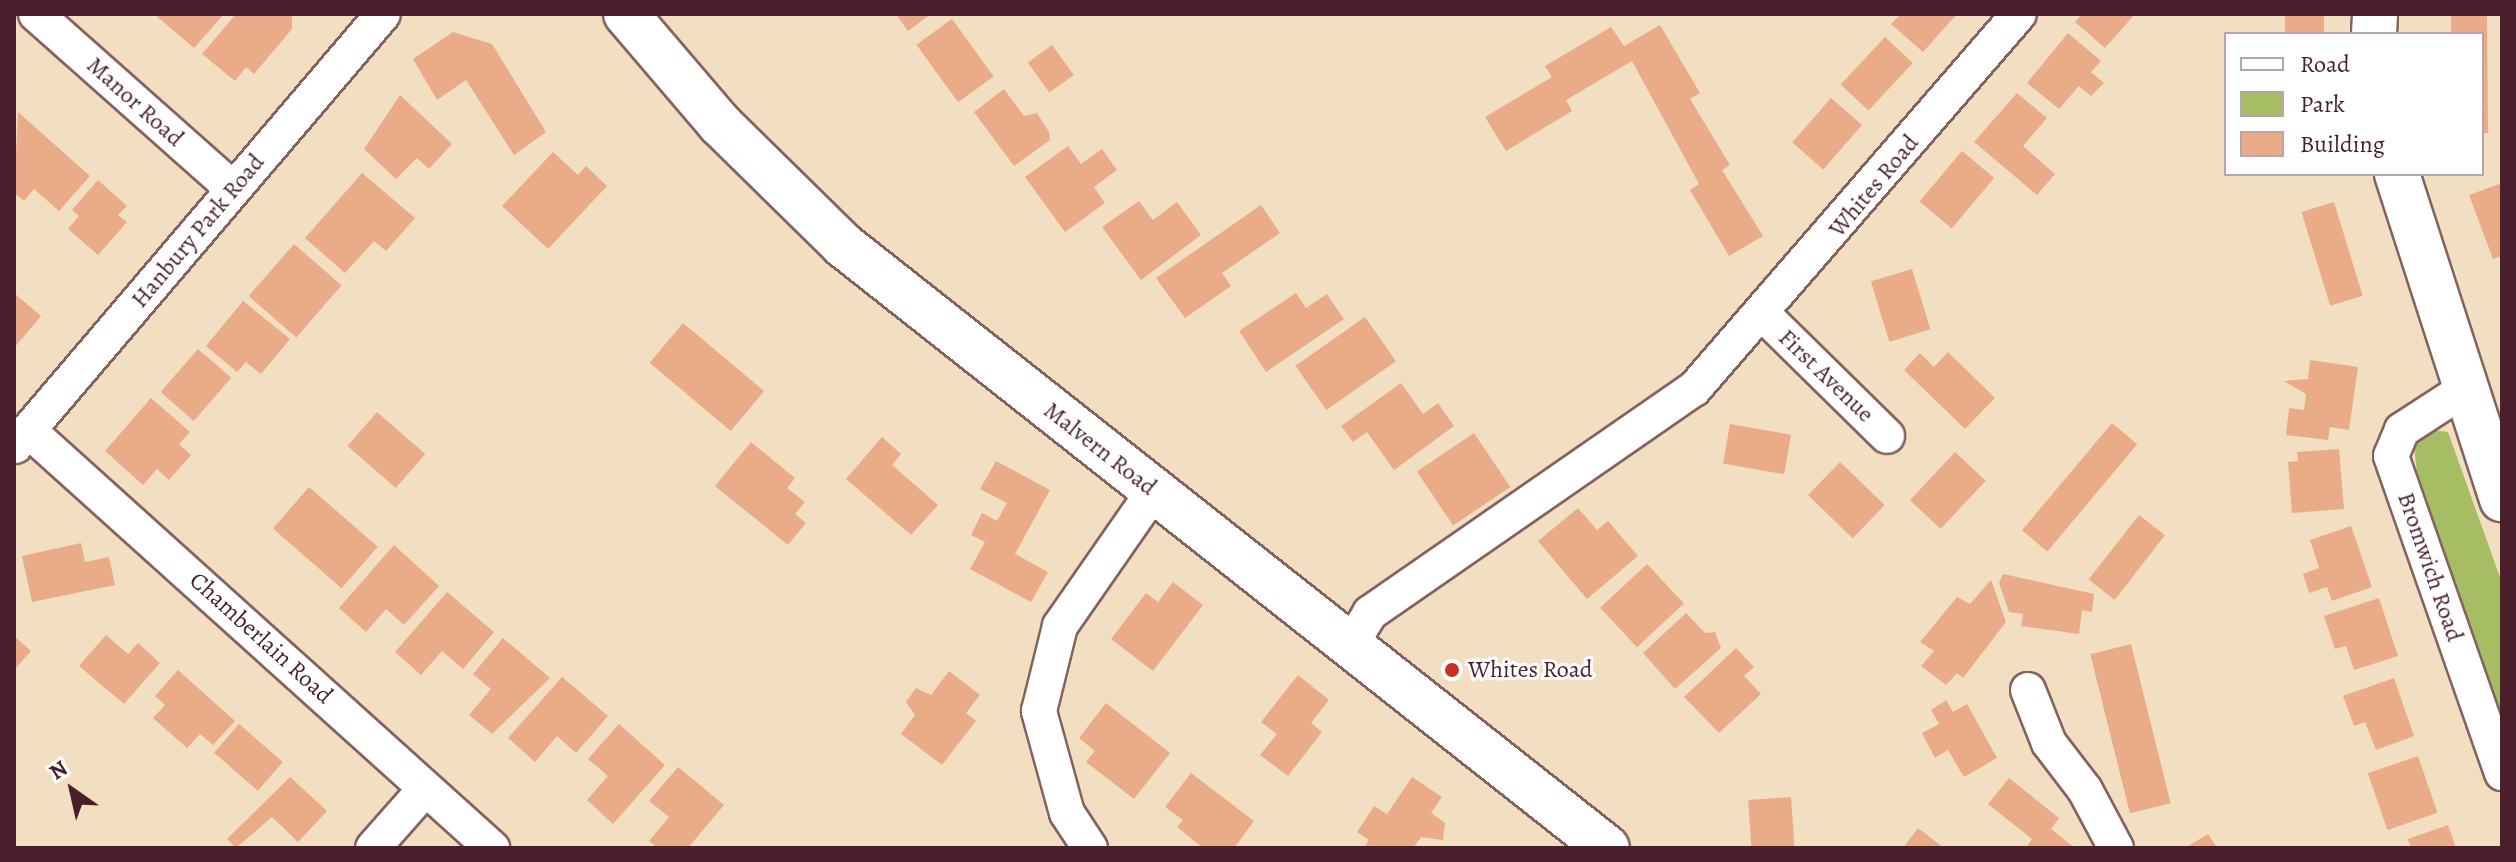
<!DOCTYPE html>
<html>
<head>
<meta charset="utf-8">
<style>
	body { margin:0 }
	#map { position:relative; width:2516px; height:862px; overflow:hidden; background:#f2dec1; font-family:Alegreya,serif }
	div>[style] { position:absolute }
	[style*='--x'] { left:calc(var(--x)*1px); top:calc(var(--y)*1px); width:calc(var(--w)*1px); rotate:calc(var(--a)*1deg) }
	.green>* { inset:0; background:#a6bd63 }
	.building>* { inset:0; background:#eaac88; transform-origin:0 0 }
	.roads { filter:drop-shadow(2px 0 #856260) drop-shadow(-2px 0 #856260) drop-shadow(0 2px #856260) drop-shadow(0 -2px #856260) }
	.minor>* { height:34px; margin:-17px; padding:0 17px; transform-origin:17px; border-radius:17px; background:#fff }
	.secondary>* { height:44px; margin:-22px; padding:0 22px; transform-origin:22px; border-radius:22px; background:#fff }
	.primary>* { height:44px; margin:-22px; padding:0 22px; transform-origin:22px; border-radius:22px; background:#fff }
	.dots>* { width:22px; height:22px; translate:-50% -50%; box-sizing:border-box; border:4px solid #fff; border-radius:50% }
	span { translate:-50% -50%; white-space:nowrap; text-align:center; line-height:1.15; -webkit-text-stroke:6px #fff; paint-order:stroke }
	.street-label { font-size:24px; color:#4a1f2b }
	.poi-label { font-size:24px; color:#4a1f2b }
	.left { translate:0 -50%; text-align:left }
	.frame { position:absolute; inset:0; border:16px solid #4a1f2b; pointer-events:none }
	.legend { position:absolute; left:2224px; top:32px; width:260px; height:144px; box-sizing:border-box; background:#fff; border:2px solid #b7a5aa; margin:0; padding:10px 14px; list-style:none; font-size:24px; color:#4a1f2b }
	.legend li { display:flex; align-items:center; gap:16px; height:40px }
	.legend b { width:40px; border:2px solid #b7a5aa }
	.north { position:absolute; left:32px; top:750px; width:80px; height:80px; -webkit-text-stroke:6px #fff; paint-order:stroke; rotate:326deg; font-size:22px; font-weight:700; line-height:32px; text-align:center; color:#4a1f2b }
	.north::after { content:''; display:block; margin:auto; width:28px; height:36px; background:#4a1f2b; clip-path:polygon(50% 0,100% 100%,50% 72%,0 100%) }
</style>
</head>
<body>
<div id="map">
	<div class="green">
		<i style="clip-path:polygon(2432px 430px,2448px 432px,2502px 583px,2502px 727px,2418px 483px,2414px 446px)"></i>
	</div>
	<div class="building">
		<i style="clip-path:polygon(154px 14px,224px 14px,194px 48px)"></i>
		<i style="clip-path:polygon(236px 14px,292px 14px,292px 29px,254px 74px,246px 67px,235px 81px,202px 54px)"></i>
		<i style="clip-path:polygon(896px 14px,931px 14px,908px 31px)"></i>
		<i style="clip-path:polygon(1901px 14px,1957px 14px,1923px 52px,1891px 24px)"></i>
		<i style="clip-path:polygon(2082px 14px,2135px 14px,2105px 48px,2075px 22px)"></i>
		<i style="left:2285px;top:14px;width:39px;height:20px"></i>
		<i style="clip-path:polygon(2451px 14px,2487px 14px,2488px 133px,2482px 133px,2482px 34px,2451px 34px)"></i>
		<i style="left:952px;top:19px;width:71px;height:44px;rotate:54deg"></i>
		<i style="clip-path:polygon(1660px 25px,1700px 93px,1690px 99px,1730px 165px,1722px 170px,1763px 236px,1729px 256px,1690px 190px,1699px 184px,1632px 61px,1566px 100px,1572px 111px,1506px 151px,1485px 117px,1552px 77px,1545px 66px,1611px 27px,1624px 46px)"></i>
		<i style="clip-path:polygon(453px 32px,492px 44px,546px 132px,514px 155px,466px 80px,437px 100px,413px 59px)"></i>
		<i style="clip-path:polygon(2068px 33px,2101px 61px,2091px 72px,2104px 83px,2091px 96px,2079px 86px,2059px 109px,2027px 83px)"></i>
		<i style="left:1885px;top:37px;width:38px;height:65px;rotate:43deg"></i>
		<i style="left:1052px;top:45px;width:37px;height:30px;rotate:54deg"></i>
		<i style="clip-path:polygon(1004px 89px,1024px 116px,1037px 113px,1049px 132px,1050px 140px,1014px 166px,974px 112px)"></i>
		<i style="clip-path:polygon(2017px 93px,2047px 118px,2023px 146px,2055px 174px,2037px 195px,1974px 142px)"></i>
		<i style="clip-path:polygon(400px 95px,452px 144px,429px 169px,417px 158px,396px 179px,364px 149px)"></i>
		<i style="left:1831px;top:98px;width:41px;height:59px;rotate:41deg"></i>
		<i style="clip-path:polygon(18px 112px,90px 176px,59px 211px,34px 189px,24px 201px,14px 193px)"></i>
		<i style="clip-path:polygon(1068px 146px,1081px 164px,1102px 149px,1117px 170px,1094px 187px,1105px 203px,1065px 232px,1025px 177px)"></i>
		<i style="left:1962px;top:151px;width:42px;height:66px;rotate:40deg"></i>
		<i style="clip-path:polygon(553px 152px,578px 175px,586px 166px,607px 186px,548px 249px,502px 206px)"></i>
		<i style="clip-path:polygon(362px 173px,415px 218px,386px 251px,374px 241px,345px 273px,305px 238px)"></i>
		<i style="clip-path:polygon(98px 180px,127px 206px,118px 215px,127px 222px,98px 255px,68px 229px,79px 216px,72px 210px)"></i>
		<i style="clip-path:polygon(2502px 183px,2502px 256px,2493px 259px,2469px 195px)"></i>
		<i style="clip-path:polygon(1139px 201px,1153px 220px,1177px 202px,1201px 235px,1141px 280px,1102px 227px)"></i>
		<i style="left:2334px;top:202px;width:98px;height:34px;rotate:73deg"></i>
		<i style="clip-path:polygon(1261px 205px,1280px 233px,1222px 273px,1231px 286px,1185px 318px,1156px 278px)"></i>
		<i style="left:294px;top:244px;width:63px;height:69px;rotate:41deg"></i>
		<i style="left:1912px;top:269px;width:63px;height:43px;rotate:73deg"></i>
		<i style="clip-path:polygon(14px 293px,41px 316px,14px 348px)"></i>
		<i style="clip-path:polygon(1296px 293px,1306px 308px,1327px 294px,1344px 319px,1266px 372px,1239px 331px)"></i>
		<i style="clip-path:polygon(243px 301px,290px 339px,261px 374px,246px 362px,237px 372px,206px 346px)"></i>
		<i style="left:1365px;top:317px;width:54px;height:85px;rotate:55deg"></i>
		<i style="left:683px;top:323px;width:106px;height:52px;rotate:40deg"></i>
		<i style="left:198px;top:349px;width:44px;height:57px;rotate:41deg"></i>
		<i style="clip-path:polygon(1948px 352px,1995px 398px,1965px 429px,1904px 370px,1920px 353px,1934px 367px)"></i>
		<i style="clip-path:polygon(2310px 360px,2358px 367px,2349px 430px,2330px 427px,2328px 440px,2286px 435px,2289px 408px,2304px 410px,2306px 394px,2284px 381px,2308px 379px)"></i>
		<i style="clip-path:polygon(1401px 383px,1423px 414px,1438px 403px,1454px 426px,1394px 470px,1367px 432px,1353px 442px,1341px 426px)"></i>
		<i style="clip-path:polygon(151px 398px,190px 432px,179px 444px,191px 455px,169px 480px,157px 469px,143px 485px,105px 451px)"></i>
		<i style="left:377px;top:412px;width:64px;height:45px;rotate:41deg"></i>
		<i style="left:2112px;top:423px;width:33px;height:140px;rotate:40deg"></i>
		<i style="left:1730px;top:424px;width:62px;height:40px;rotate:10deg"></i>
		<i style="left:1474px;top:433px;width:65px;height:69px;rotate:56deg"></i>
		<i style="clip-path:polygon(882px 437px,901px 454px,892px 465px,938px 505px,911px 535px,846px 479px)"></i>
		<i style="clip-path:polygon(751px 442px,795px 478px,787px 488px,805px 502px,795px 514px,806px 523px,788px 545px,715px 486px)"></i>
		<i style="clip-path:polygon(2339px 449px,2344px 509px,2292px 513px,2288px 462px,2298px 461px,2297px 452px)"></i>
		<i style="left:1955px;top:452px;width:42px;height:66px;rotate:43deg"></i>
		<i style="clip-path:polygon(996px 461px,1050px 490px,1015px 554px,1048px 572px,1031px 602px,970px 569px,985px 542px,971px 535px,982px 513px,997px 521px,1007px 503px,980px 489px)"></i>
		<i style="left:1840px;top:462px;width:62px;height:46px;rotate:44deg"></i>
		<i style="left:309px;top:487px;width:91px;height:55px;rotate:41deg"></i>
		<i style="clip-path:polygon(1578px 508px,1597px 530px,1608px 521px,1638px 556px,1587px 599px,1538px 541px)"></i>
		<i style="left:2139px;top:515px;width:33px;height:82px;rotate:38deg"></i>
		<i style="clip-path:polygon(2351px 526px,2372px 587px,2332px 601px,2327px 587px,2309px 593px,2303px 574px,2319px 568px,2310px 540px)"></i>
		<i style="clip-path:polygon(81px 543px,85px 562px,109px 557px,115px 585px,32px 602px,22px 556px)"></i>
		<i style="clip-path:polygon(394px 545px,439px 586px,404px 625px,386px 609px,366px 632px,339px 608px)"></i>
		<i style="left:1647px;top:564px;width:54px;height:64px;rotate:47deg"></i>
		<i style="clip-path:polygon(2003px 574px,2094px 594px,2092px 612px,2082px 610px,2079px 634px,2021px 626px,2023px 614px,2009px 612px,1999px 583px)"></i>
		<i style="clip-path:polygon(1991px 580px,2006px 622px,1963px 678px,1957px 673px,1946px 685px,1921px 666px,1934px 651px,1920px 642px,1957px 597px,1970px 604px)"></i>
		<i style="clip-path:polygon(1173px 582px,1203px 605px,1153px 671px,1111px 639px,1146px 593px,1158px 602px)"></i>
		<i style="clip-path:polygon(447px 592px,494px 632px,463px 669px,442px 651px,421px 675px,395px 652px)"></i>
		<i style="clip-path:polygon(2379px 598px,2398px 656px,2354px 670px,2346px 646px,2335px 649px,2324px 616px)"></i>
		<i style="clip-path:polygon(1686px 613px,1705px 633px,1715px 632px,1721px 648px,1675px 689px,1643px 653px)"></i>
		<i style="clip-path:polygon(106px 635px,128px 654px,138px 643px,160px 663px,124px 704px,79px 666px)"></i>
		<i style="clip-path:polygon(14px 636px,31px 651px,14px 670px)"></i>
		<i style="clip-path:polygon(503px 638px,550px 678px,492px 734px,469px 715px,491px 689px,473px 674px)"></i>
		<i style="left:2131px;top:644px;width:164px;height:42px;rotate:76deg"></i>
		<i style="clip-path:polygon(1736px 648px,1754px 667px,1744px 676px,1761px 694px,1719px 733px,1684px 697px)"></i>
		<i style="clip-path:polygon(178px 670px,235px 721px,213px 745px,200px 734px,187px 748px,153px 718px,165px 705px,155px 696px)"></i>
		<i style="clip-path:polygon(949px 671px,980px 695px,966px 713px,976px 721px,942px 765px,901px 734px,915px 715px,906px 702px,916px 688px,931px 695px)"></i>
		<i style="clip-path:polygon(1298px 675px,1329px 700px,1311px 723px,1322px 732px,1288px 776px,1260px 755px,1277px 734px,1261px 722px)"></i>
		<i style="clip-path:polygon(562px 677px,608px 716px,576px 753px,557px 736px,535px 762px,508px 738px)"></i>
		<i style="clip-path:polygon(2394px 678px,2414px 736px,2376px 750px,2365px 722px,2354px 726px,2343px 696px)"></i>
		<i style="clip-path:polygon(1946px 700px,1953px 712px,1967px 704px,1997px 758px,1964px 777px,1948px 750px,1935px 758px,1922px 733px,1939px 724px,1931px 710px)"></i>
		<i style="clip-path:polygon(1106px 703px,1170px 753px,1134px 799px,1086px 762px,1095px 751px,1079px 738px)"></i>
		<i style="left:239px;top:724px;width:58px;height:38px;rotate:41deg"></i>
		<i style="clip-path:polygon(619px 724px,665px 765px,613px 824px,587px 800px,608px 776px,588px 759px)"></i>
		<i style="left:2418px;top:756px;width:60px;height:53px;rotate:71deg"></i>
		<i style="clip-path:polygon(678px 767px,724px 805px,688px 848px,658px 848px,649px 841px,669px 817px,649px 801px)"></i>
		<i style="clip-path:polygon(1191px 773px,1254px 821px,1234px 848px,1203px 848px,1177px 827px,1183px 820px,1165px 807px)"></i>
		<i style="clip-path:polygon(290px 777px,327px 811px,298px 842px,272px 817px,236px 848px,227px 839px)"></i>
		<i style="clip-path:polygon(1412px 777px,1442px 797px,1431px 813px,1445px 823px,1443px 840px,1421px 837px,1413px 848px,1364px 848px,1369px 840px,1357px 832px,1374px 806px,1387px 814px)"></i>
		<i style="clip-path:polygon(2009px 778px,2059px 818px,2051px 829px,2075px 848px,2026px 848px,2032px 839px,1988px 804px)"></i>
		<i style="left:1791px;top:797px;width:51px;height:43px;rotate:86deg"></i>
		<i style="clip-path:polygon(2448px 825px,2456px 848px,2411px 848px,2408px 839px)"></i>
		<i style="clip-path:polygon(1918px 828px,1944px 848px,1903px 848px)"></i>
		<i style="clip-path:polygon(2208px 834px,2217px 848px,2185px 848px)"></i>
	</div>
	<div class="roads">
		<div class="minor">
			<i style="--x:36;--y:14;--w:264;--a:41.6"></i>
			<i style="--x:1765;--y:316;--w:171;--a:44.5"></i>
			<i style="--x:2462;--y:391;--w:72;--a:147"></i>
			<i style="--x:2402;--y:430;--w:28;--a:113"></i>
			<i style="--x:2391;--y:456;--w:336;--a:70.7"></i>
			<i style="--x:28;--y:430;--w:625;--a:42.01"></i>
			<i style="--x:15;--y:446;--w:567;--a:-49.57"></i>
			<i style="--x:1349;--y:647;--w:40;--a:-58"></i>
			<i style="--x:1370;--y:613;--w:394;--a:-34.7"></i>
			<i style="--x:1694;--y:389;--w:496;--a:-49.1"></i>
			<i style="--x:2028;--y:690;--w:57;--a:68.4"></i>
			<i style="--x:2049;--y:743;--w:59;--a:52.5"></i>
			<i style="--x:2085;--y:790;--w:66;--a:61.9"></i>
			<i style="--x:373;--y:848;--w:79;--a:-48.6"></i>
			<i style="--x:1090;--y:848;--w:42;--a:-123.3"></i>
			<i style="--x:1067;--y:813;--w:106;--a:-105.4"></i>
			<i style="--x:1039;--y:711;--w:88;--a:-76.1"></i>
			<i style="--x:1060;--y:626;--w:163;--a:-55.2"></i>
		</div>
		<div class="secondary">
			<i style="--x:626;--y:14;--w:145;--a:49.5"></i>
			<i style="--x:720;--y:124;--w:173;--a:44.5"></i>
			<i style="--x:843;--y:245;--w:973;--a:38.28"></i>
		</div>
		<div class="primary">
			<i style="--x:2374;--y:34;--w:20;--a:-87"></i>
			<i style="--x:2397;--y:174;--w:342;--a:72.1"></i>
		</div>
	</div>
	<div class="dots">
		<i style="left:1452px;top:670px;background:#c8321e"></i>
	</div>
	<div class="street-label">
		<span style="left:135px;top:102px;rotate:42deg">Manor Road</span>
		<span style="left:1874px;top:186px;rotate:-50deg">Whites Road</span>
		<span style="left:198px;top:231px;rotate:-50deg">Hanbury Park Road</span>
		<span style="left:1826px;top:376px;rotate:44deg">First Avenue</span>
		<span style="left:1100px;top:449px;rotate:38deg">Malvern Road</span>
		<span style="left:2430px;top:567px;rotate:71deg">Bromwich Road</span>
		<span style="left:261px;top:638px;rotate:42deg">Chamberlain Road</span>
	</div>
	<div class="poi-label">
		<span class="left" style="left:1468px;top:670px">Whites Road</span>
	</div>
	<div class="frame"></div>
	<ul class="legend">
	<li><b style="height:10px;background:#fff"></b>Road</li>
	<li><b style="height:22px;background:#a6bd63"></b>Park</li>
	<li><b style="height:22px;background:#eaac88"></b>Building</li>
	</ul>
	<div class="north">N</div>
</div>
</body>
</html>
